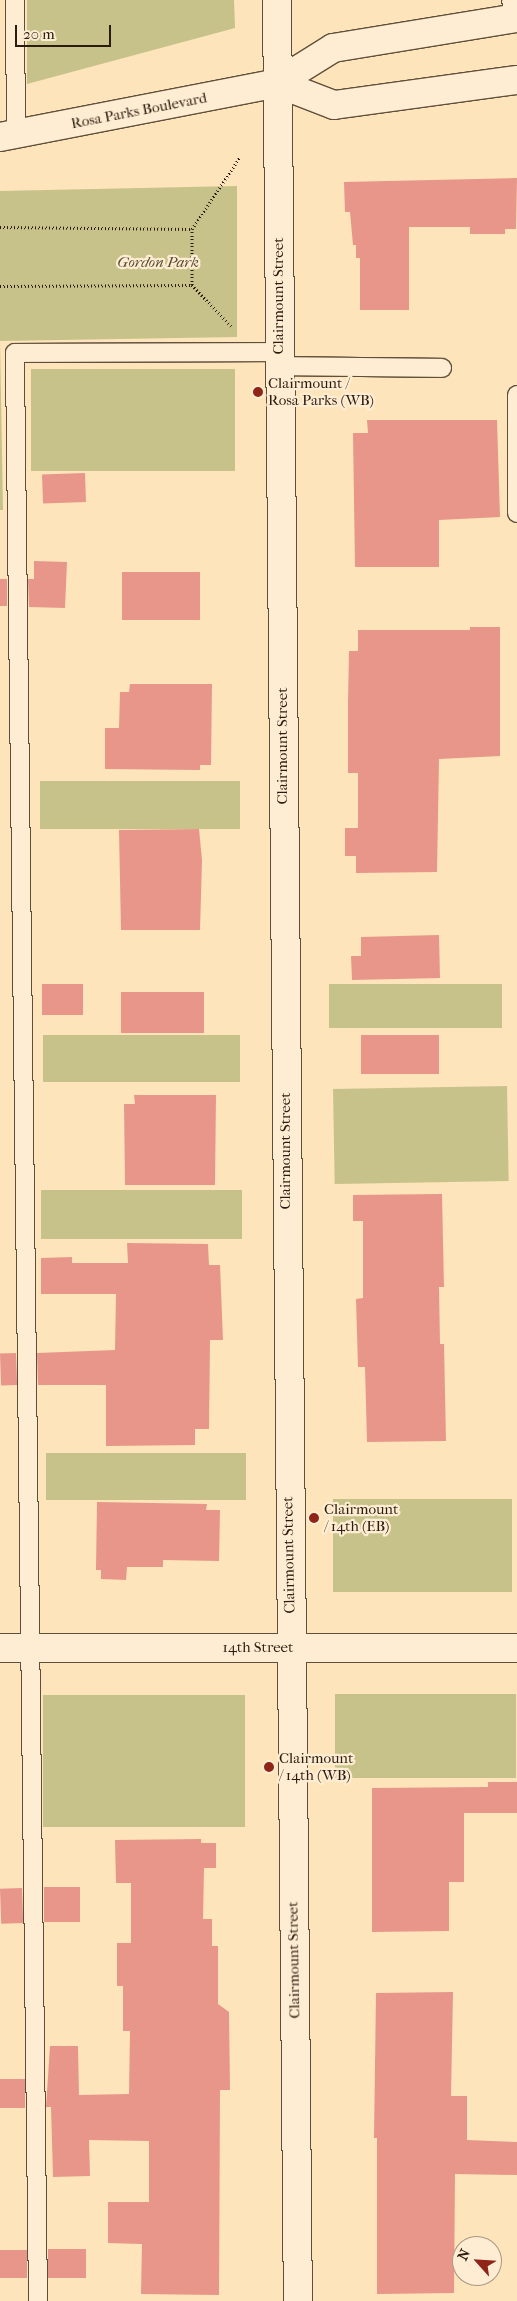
<!DOCTYPE html>
<html>
<head>
<meta charset="utf-8">
<style>
	body { margin:0 }
	#map { position:relative; width:517px; height:2301px; overflow:hidden; background:#fde4ba; font-family:"IM FELL French Canon",serif }
	div>[style] { position:absolute }
	[style*='--x'] { left:calc(var(--x)*1px); top:calc(var(--y)*1px); width:calc(var(--w)*1px); rotate:calc(var(--a)*1deg) }
	.green>* { inset:0; background:#c7c28a; transform-origin:0 0 }
	.building>* { inset:0; background:#e89689; transform-origin:0 0 }
	.path>* { height:3px; margin-top:-1.5px; transform-origin:0; background:repeating-linear-gradient(90deg,#2a1c10 0 1px,transparent 0 3.5px) }
	.roads { filter:drop-shadow(1px 0 #5f4e3a) drop-shadow(-1px 0 #5f4e3a) drop-shadow(0 1px #5f4e3a) drop-shadow(0 -1px #5f4e3a) }
	.service>* { height:18px; margin:-9px; padding:0 9px; transform-origin:9px; border-radius:9px; background:#feedd2 }
	.minor>* { height:28px; margin:-14px; padding:0 14px; transform-origin:14px; border-radius:14px; background:#feedd2 }
	.tertiary>* { height:28px; margin:-14px; padding:0 14px; transform-origin:14px; border-radius:14px; background:#feedd2 }
	.dots>* { width:14px; height:14px; translate:-50% -50%; box-sizing:border-box; border:2px solid #feedd2; border-radius:50% }
	span { translate:-50% -50%; white-space:nowrap; text-align:center; line-height:1.15; -webkit-text-stroke:4.5px #feedd2; paint-order:stroke }
	.street-label { font-size:15px; color:#2a1c10 }
	.park-label { font-size:15px; color:#594e35; font-style:italic }
	.poi-label { font-size:15px; color:#2a1c10 }
	.left { translate:0 -50%; text-align:left }
	.north { position:absolute; left:452px; top:2236px; width:50px; height:50px; box-sizing:border-box; background:#feedd2; border:1px solid #a99984; border-radius:50%; rotate:296deg; font-size:14px; font-weight:700; line-height:20px; text-align:center; color:#2a1c10 }
	.north::after { content:''; display:block; margin:auto; width:18px; height:22px; background:#8f2418; clip-path:polygon(50% 0,100% 100%,50% 72%,0 100%) }
	.scale { position:absolute; left:15px; top:25px; width:96px; height:22px; box-sizing:border-box; border:2px solid #2a1c10; border-top:0; padding-left:6px; font-size:15px; line-height:18px; white-space:nowrap; color:#2a1c10; -webkit-text-stroke:4px #feedd2; paint-order:stroke }
</style>
</head>
<body>
<div id="map">
	<div class="green">
		<i style="clip-path:polygon(27px 0,234px 0,235px 28px,27px 84px)"></i>
		<i style="clip-path:polygon(237px 186px,237px 337px,0 341px,3px 510px,0 510px,0 191px)"></i>
		<i style="left:31px;top:369px;width:204px;height:102px"></i>
		<i style="left:240px;top:781px;width:48px;height:200px;rotate:90deg"></i>
		<i style="left:502px;top:984px;width:44px;height:173px;rotate:90deg"></i>
		<i style="left:240px;top:1035px;width:47px;height:197px;rotate:90deg"></i>
		<i style="left:507px;top:1086px;width:95px;height:174px;rotate:89deg"></i>
		<i style="left:242px;top:1190px;width:49px;height:201px;rotate:90deg"></i>
		<i style="left:246px;top:1453px;width:47px;height:200px;rotate:90deg"></i>
		<i style="left:333px;top:1499px;width:179px;height:93px"></i>
		<i style="left:335px;top:1694px;width:181px;height:84px"></i>
		<i style="left:245px;top:1695px;width:132px;height:202px;rotate:90deg"></i>
	</div>
	<div class="building">
		<i style="clip-path:polygon(517px 178px,516px 229px,505px 229px,505px 234px,470px 234px,470px 227px,409px 227px,409px 310px,360px 310px,360px 258px,356px 258px,356px 245px,353px 245px,350px 212px,345px 212px,344px 182px)"></i>
		<i style="clip-path:polygon(367px 420px,497px 420px,500px 517px,439px 520px,439px 567px,355px 567px,353px 433px,368px 433px)"></i>
		<i style="left:85px;top:473px;width:29px;height:43px;rotate:88deg"></i>
		<i style="clip-path:polygon(34px 561px,67px 562px,65px 608px,29px 607px,28px 579px,34px 579px)"></i>
		<i style="left:200px;top:572px;width:48px;height:78px;rotate:90deg"></i>
		<i style="left:0;top:579px;width:7px;height:27px"></i>
		<i style="clip-path:polygon(470px 627px,500px 627px,500px 756px,439px 759px,437px 872px,356px 873px,356px 856px,345px 856px,345px 828px,358px 828px,358px 773px,348px 773px,348px 702px,349px 651px,358px 651px,358px 630px,470px 630px)"></i>
		<i style="clip-path:polygon(130px 684px,212px 684px,211px 765px,200px 765px,200px 770px,105px 769px,105px 728px,119px 728px,120px 692px,129px 692px)"></i>
		<i style="clip-path:polygon(199px 829px,202px 860px,200px 930px,121px 930px,119px 830px)"></i>
		<i style="clip-path:polygon(439px 935px,440px 978px,352px 980px,351px 956px,361px 956px,361px 937px)"></i>
		<i style="left:83px;top:984px;width:31px;height:41px;rotate:90deg"></i>
		<i style="left:204px;top:992px;width:41px;height:83px;rotate:90deg"></i>
		<i style="left:439px;top:1035px;width:39px;height:78px;rotate:90deg"></i>
		<i style="clip-path:polygon(134px 1095px,216px 1095px,215px 1185px,125px 1185px,124px 1104px,135px 1104px)"></i>
		<i style="clip-path:polygon(442px 1194px,444px 1287px,439px 1287px,440px 1344px,444px 1344px,446px 1441px,367px 1442px,365px 1367px,358px 1367px,356px 1299px,363px 1298px,363px 1221px,353px 1221px,353px 1195px)"></i>
		<i style="clip-path:polygon(127px 1243px,208px 1244px,209px 1265px,220px 1265px,223px 1340px,210px 1340px,209px 1429px,195px 1429px,195px 1445px,106px 1446px,106px 1385px,38px 1385px,37px 1353px,115px 1350px,116px 1294px,41px 1294px,41px 1258px,72px 1257px,72px 1263px,128px 1263px)"></i>
		<i style="left:16px;top:1353px;width:32px;height:16px;rotate:88deg"></i>
		<i style="clip-path:polygon(97px 1502px,207px 1504px,206px 1510px,220px 1510px,219px 1561px,163px 1560px,163px 1567px,127px 1567px,126px 1580px,101px 1579px,101px 1570px,96px 1570px)"></i>
		<i style="clip-path:polygon(488px 1782px,517px 1782px,517px 1813px,464px 1813px,464px 1882px,449px 1882px,449px 1931px,372px 1932px,372px 1788px,488px 1787px)"></i>
		<i style="clip-path:polygon(201px 1839px,201px 1843px,216px 1843px,216px 1868px,204px 1868px,203px 1919px,212px 1919px,212px 1946px,218px 1946px,218px 2004px,229px 2012px,230px 2090px,220px 2090px,219px 2295px,141px 2294px,142px 2244px,108px 2243px,108px 2202px,149px 2202px,149px 2141px,89px 2140px,90px 2176px,53px 2177px,51px 2107px,46px 2107px,50px 2046px,78px 2046px,79px 2095px,129px 2094px,130px 2031px,123px 2031px,123px 1986px,117px 1986px,117px 1943px,131px 1943px,131px 1883px,116px 1883px,115px 1840px)"></i>
		<i style="left:80px;top:1887px;width:35px;height:36px;rotate:90deg"></i>
		<i style="left:22px;top:1888px;width:35px;height:22px;rotate:88deg"></i>
		<i style="clip-path:polygon(453px 1992px,451px 2096px,467px 2096px,467px 2140px,517px 2142px,517px 2175px,455px 2174px,454px 2293px,377px 2294px,377px 2138px,374px 2138px,376px 1993px)"></i>
		<i style="left:25px;top:2079px;width:29px;height:25px;rotate:90deg"></i>
		<i style="left:86px;top:2249px;width:29px;height:38px;rotate:90deg"></i>
		<i style="left:27px;top:2250px;width:28px;height:27px;rotate:90deg"></i>
	</div>
	<div class="path">
		<i style="--x:0;--y:227;--w:192;--a:0.6"></i>
		<i style="--x:0;--y:286;--w:192;--a:-0.3"></i>
		<i style="--x:231;--y:326;--w:57;--a:-133.6"></i>
		<i style="--x:192;--y:285;--w:56;--a:-90"></i>
		<i style="--x:192;--y:229;--w:87;--a:-56.3"></i>
	</div>
	<div class="roads">
		<div class="service">
			<i style="--x:15;--y:0;--w:134;--a:89.6"></i>
			<i style="--x:511;--y:0;--w:19;--a:78"></i>
			<i style="--x:280;--y:366;--w:162;--a:0.7"></i>
			<i style="--x:517;--y:395;--w:118;--a:90"></i>
			<i style="--x:38;--y:2301;--w:1948;--a:-90.68"></i>
			<i style="--x:15;--y:353;--w:265;--a:-0.2"></i>
		</div>
		<div class="minor">
			<i style="--x:277;--y:0;--w:2301;--a:89.48"></i>
		</div>
		<div class="tertiary">
			<i style="--x:277;--y:83;--w:61;--a:21.1"></i>
			<i style="--x:334;--y:105;--w:185;--a:-7.8"></i>
			<i style="--x:0;--y:137;--w:282;--a:-11"></i>
			<i style="--x:277;--y:83;--w:66;--a:-32"></i>
			<i style="--x:333;--y:48;--w:186;--a:-9.3"></i>
			<i style="--x:0;--y:1648;--w:517;--a:0"></i>
		</div>
	</div>
	<div class="dots">
		<i style="left:258px;top:392px;background:#8f2418"></i>
		<i style="left:314px;top:1518px;background:#8f2418"></i>
		<i style="left:269px;top:1767px;background:#8f2418"></i>
	</div>
	<div class="street-label">
		<span style="left:139px;top:111px;rotate:-11deg">Rosa Parks Boulevard</span>
		<span style="left:279px;top:296px;rotate:-90deg">Clairmount Street</span>
		<span style="left:283px;top:746px;rotate:-90deg">Clairmount Street</span>
		<span style="left:286px;top:1151px;rotate:-90deg">Clairmount Street</span>
		<span style="left:289px;top:1555px;rotate:-91deg">Clairmount Street</span>
		<span style="left:258px;top:1648px">14th Street</span>
		<span style="left:294px;top:1960px;rotate:-91deg">Clairmount Street</span>
	</div>
	<div class="park-label">
		<span style="left:158px;top:263px">Gordon Park</span>
	</div>
	<div class="poi-label">
		<span class="left" style="left:268px;top:392px">Clairmount /<br>Rosa Parks (WB)</span>
		<span class="left" style="left:324px;top:1518px">Clairmount<br>/ 14th (EB)</span>
		<span class="left" style="left:279px;top:1767px">Clairmount<br>/ 14th (WB)</span>
	</div>
	<div class="north">N</div>
	<div class="scale">20 m</div>
</div>
</body>
</html>
